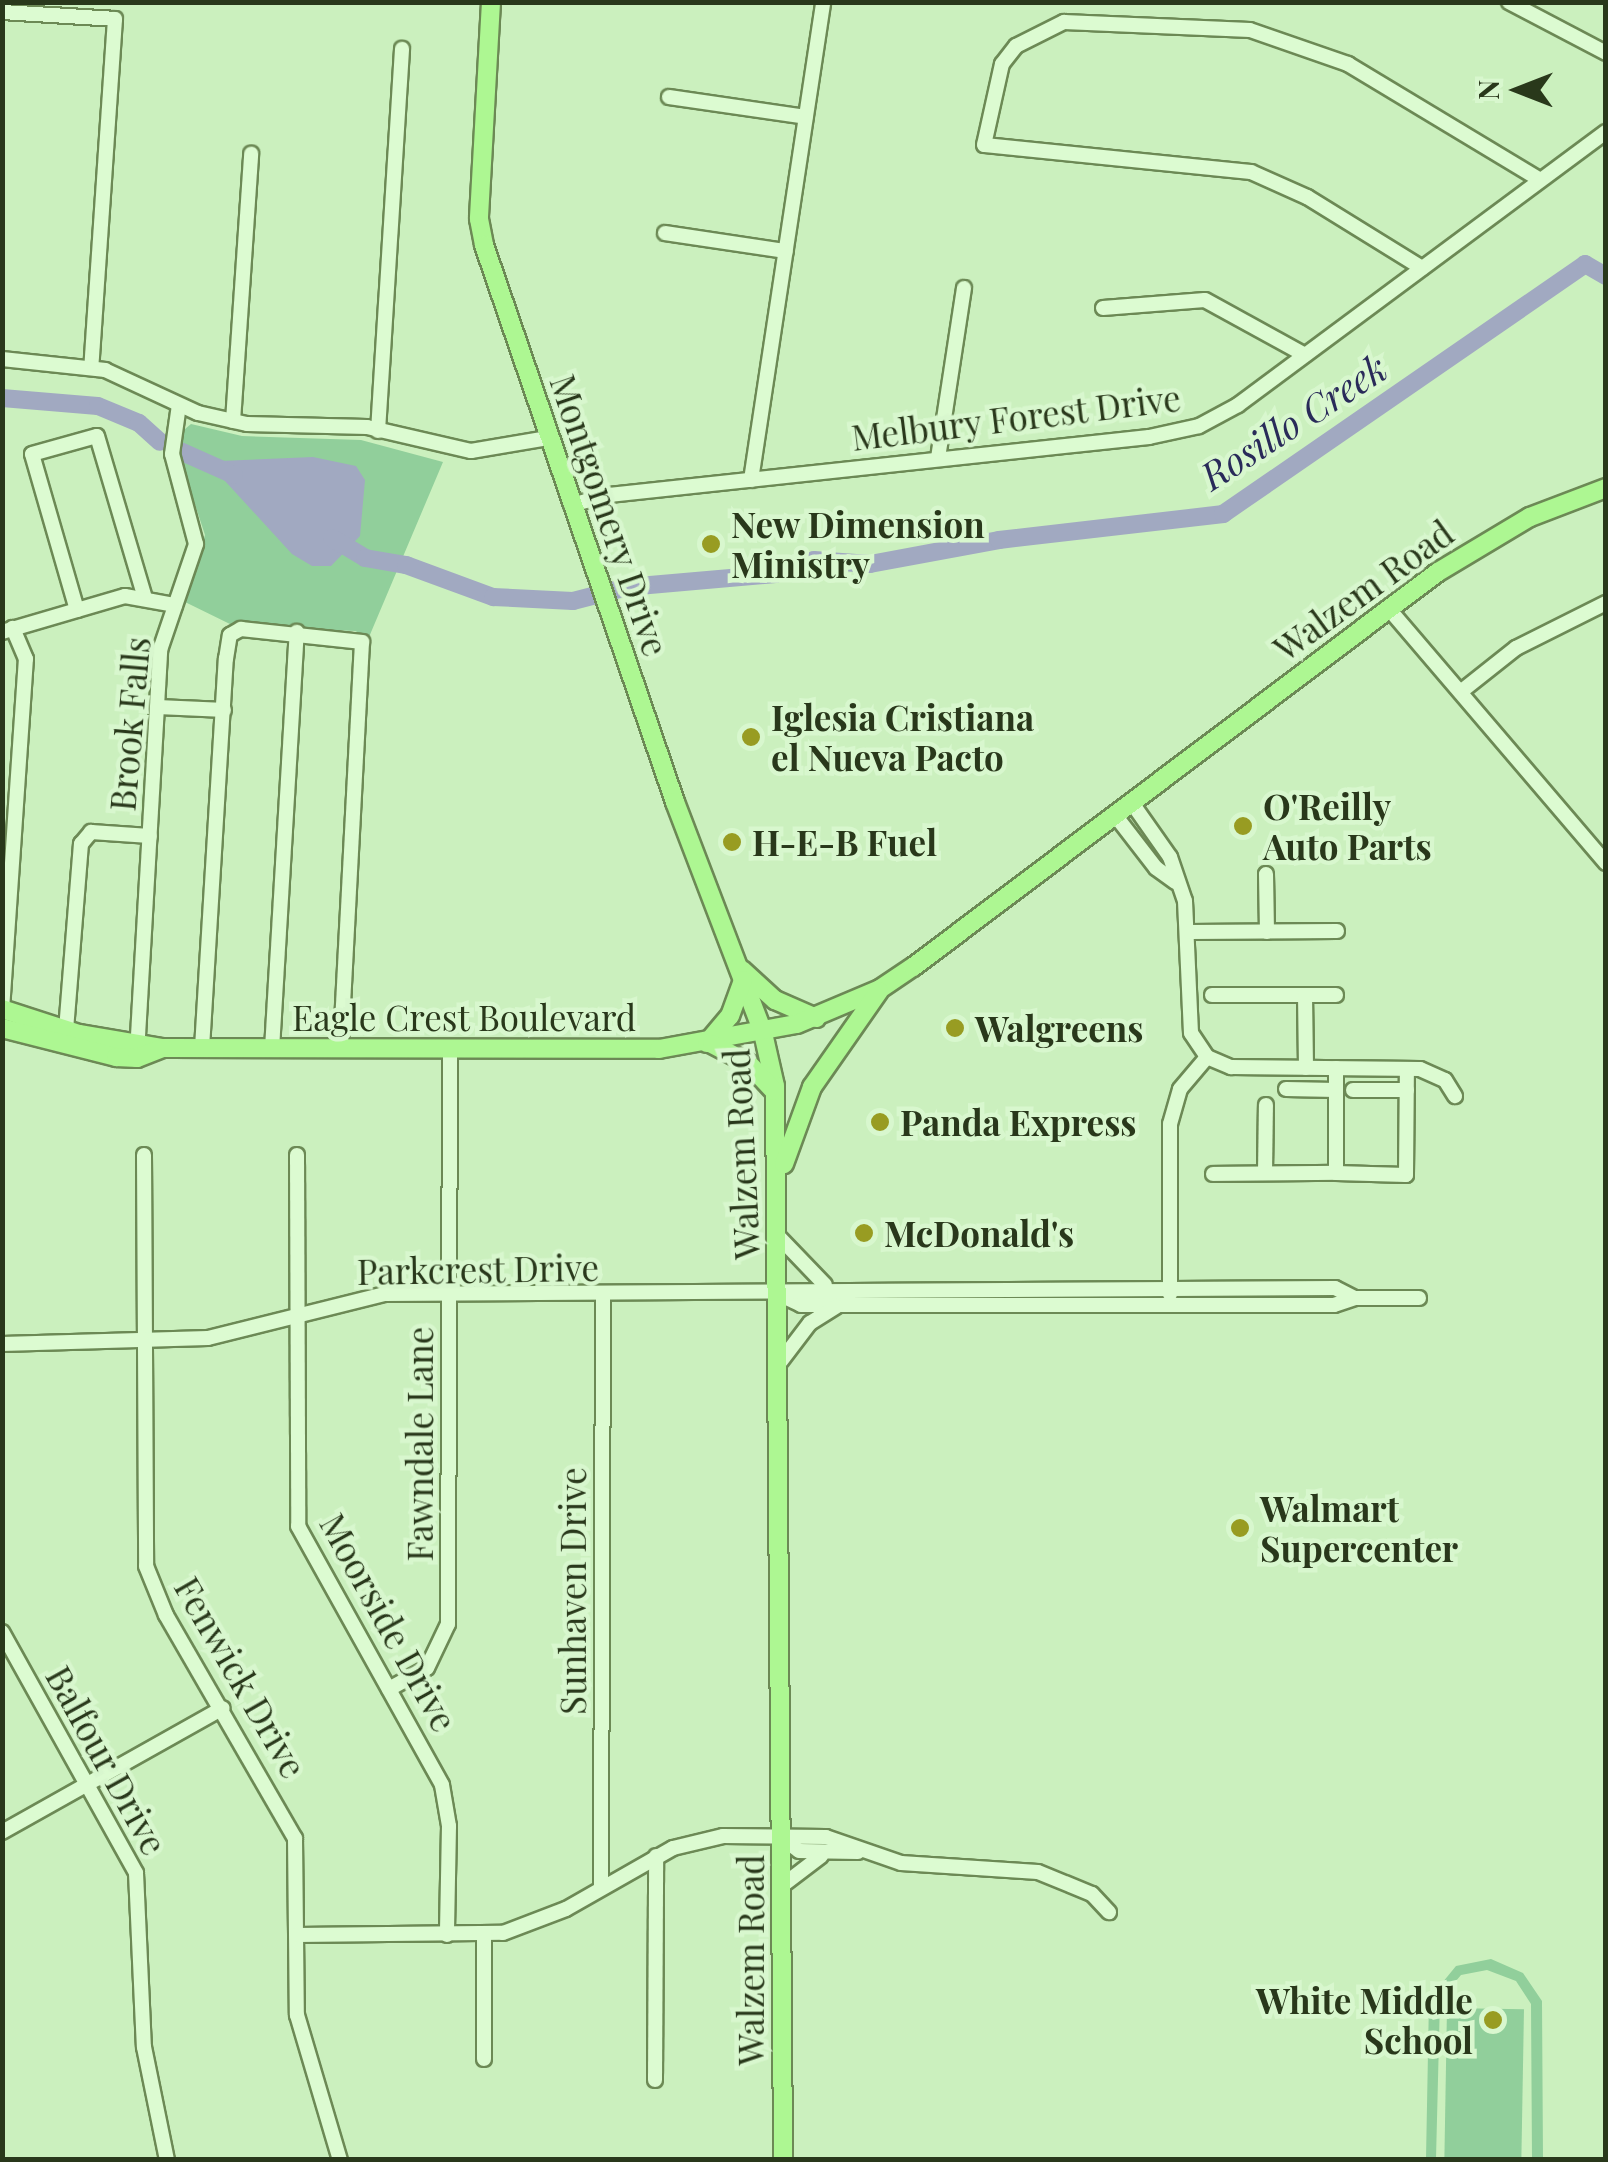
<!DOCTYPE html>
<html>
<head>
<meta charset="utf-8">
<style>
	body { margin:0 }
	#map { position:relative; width:1608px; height:2162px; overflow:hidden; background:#cbf0be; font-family:"Playfair Display",serif }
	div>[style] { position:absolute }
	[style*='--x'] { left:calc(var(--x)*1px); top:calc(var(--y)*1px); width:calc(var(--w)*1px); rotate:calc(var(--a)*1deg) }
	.green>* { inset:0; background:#91cf9b; transform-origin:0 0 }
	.water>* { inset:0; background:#a1a9c1 }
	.river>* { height:18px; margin:-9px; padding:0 9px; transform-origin:9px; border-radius:9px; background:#a1a9c1 }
	.roads { filter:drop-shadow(2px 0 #6c8955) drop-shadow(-2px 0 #6c8955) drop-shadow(0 2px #6c8955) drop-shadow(0 -2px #6c8955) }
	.minor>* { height:14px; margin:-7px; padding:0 7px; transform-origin:7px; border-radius:7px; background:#dcfbd1 }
	.major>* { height:18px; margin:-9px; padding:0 9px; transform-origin:9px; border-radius:9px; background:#adf792 }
	.dots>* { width:28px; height:28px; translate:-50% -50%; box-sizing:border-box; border:5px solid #d8f7ce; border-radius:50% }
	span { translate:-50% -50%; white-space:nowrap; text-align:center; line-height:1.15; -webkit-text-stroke:9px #d8f7ce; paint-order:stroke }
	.street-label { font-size:35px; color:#29381b }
	.poi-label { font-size:35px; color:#29381b; font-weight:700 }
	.left { translate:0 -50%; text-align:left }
	.right { translate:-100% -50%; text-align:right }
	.water-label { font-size:38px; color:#292a59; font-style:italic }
	.frame { position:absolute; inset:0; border:5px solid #29381b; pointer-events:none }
	.north { position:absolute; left:1468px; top:40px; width:100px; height:100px; -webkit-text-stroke:8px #d8f7ce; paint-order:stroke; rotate:270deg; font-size:28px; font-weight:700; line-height:40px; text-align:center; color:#29381b }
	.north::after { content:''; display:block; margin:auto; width:35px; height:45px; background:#29381b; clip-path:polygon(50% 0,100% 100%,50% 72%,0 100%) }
</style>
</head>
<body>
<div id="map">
	<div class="green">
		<i style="clip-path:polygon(191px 424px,242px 436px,361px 440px,443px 462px,369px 637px,355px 631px,234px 626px,185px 602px,205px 535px,180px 459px,179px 434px)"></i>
		<i style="clip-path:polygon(1491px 1959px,1523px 1973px,1542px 2001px,1543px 2159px,1532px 2159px,1531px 2004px,1516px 1981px,1487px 1970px,1461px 1975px,1440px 2000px,1436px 2159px,1426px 2159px,1429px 1999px,1456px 1966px)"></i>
		<i style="left:1447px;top:2008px;width:77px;height:151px;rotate:1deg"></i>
	</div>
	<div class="water">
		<i style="clip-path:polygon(313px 457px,356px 466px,365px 480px,360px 536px,331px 566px,312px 566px,292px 554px,214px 469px,219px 461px)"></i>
	</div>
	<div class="river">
		<i style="--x:2;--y:398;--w:96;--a:4.8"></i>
		<i style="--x:98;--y:406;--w:44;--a:22.5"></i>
		<i style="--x:139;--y:423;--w:28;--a:42"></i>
		<i style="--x:180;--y:451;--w:59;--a:24"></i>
		<i style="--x:332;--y:538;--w:39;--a:31"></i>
		<i style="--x:365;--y:558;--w:42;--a:9.7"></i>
		<i style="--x:406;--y:565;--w:93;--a:20.2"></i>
		<i style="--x:493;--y:597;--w:80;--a:2.9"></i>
		<i style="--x:573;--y:601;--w:56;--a:-14.5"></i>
		<i style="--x:627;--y:587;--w:149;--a:-5"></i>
		<i style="--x:775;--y:574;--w:41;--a:-19.7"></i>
		<i style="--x:814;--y:560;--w:56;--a:4.1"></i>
		<i style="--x:870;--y:564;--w:131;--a:-10.5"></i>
		<i style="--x:999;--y:540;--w:226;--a:-6.6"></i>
		<i style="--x:1223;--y:514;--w:440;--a:-34.6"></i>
		<i style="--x:1585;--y:264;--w:24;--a:30"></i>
	</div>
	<div class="roads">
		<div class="minor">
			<i style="--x:1509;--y:2;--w:110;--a:27.7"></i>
			<i style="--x:2;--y:12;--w:113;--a:3.5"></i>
			<i style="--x:115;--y:19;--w:349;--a:93.9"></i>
			<i style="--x:669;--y:97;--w:138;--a:8.3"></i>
			<i style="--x:665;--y:233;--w:122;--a:8.5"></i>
			<i style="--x:1422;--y:268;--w:135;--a:-148.3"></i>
			<i style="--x:1307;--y:197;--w:61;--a:-155.9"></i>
			<i style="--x:1251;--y:172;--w:268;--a:-174.2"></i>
			<i style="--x:984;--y:145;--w:83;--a:-77.5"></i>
			<i style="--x:1002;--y:64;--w:23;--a:-52"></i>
			<i style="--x:1016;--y:46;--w:54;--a:-26.6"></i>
			<i style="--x:1064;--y:22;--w:186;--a:2.5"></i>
			<i style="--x:1250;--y:30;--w:104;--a:19.1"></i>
			<i style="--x:1348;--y:64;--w:224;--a:31.1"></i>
			<i style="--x:1103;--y:308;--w:102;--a:-4.5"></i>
			<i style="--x:1205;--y:300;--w:114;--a:28.8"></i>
			<i style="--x:2;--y:359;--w:104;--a:6.1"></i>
			<i style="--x:105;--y:370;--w:102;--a:24.8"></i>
			<i style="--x:198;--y:413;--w:50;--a:12.7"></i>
			<i style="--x:247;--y:424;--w:120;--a:1.4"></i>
			<i style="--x:367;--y:427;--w:107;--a:13"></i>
			<i style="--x:471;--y:451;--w:78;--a:-9.6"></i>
			<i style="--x:233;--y:421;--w:268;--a:-86.1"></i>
			<i style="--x:378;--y:431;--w:383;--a:-86.4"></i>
			<i style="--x:938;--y:458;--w:172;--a:-81.3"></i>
			<i style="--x:751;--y:480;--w:483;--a:-81.4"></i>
			<i style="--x:571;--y:505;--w:39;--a:-15"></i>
			<i style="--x:609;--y:495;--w:543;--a:-6.13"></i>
			<i style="--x:1149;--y:437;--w:51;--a:-12.4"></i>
			<i style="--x:1199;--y:426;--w:44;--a:-28.3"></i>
			<i style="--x:1238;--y:405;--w:458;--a:-36.6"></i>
			<i style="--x:1389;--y:609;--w:334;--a:49.5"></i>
			<i style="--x:77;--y:610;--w:162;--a:-106.1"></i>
			<i style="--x:32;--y:454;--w:67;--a:-15.5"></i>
			<i style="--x:97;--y:436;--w:166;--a:73.5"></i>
			<i style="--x:2;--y:632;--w:128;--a:-16.3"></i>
			<i style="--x:125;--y:596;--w:51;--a:10.2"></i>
			<i style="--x:1463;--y:690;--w:68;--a:-38.4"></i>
			<i style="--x:1516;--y:648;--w:101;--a:-26.6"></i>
			<i style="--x:159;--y:707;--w:65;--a:2.6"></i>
			<i style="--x:1132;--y:803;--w:66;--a:54.9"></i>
			<i style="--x:1170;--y:857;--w:46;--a:71.2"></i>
			<i style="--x:1185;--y:901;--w:132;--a:87.4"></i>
			<i style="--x:1191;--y:1033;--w:29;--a:56"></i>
			<i style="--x:1207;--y:1057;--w:26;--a:23"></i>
			<i style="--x:1231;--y:1067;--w:189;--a:0.6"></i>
			<i style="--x:1420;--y:1069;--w:27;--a:24"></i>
			<i style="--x:1445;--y:1080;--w:19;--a:58"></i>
			<i style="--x:1115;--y:815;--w:67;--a:52.3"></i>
			<i style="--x:1156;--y:868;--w:24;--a:36"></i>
			<i style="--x:1266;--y:874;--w:58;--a:89"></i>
			<i style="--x:1190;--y:932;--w:147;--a:-0.4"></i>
			<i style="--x:1212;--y:995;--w:93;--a:0"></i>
			<i style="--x:1305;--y:995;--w:73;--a:89.2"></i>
			<i style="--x:1305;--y:995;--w:31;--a:0"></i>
			<i style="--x:2;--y:1010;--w:352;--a:-86.1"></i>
			<i style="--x:26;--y:659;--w:34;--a:-113"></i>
			<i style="--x:66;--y:1030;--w:187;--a:-85.4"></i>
			<i style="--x:81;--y:844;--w:16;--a:-50"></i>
			<i style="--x:91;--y:832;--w:59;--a:3.9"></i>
			<i style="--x:202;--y:1048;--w:390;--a:-86.5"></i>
			<i style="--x:226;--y:659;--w:24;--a:-81"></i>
			<i style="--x:230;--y:635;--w:13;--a:-29"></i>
			<i style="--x:241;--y:629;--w:122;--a:6.1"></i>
			<i style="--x:362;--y:642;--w:408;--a:93"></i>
			<i style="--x:272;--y:1049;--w:418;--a:-86.6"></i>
			<i style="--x:137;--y:1053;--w:404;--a:-86.7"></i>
			<i style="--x:160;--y:650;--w:112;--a:-71.2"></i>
			<i style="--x:196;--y:544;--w:93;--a:-104.9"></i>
			<i style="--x:172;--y:454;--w:49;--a:-81.9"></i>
			<i style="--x:1286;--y:1089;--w:50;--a:1.1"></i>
			<i style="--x:1353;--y:1090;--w:54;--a:0"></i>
			<i style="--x:144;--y:1155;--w:411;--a:89.7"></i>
			<i style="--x:146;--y:1566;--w:53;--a:67.8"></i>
			<i style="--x:166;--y:1615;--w:258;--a:60"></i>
			<i style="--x:295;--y:1838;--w:177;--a:89.4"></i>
			<i style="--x:297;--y:2015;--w:151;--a:73.5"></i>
			<i style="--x:297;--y:1155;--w:371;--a:89.8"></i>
			<i style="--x:298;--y:1526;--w:296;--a:60.9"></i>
			<i style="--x:442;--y:1785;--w:42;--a:80.3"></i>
			<i style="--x:449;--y:1826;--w:109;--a:91.1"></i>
			<i style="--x:1265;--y:1173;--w:68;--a:-89.2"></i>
			<i style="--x:1336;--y:1173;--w:70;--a:1.6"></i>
			<i style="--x:1406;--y:1175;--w:106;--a:-89.5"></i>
			<i style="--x:1213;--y:1174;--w:123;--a:-0.5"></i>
			<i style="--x:1336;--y:1173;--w:105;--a:-90"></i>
			<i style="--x:780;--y:1238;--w:65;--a:46.2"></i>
			<i style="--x:1170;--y:1294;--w:170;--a:-90"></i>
			<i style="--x:1170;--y:1124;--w:36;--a:-74"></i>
			<i style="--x:1180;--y:1089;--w:42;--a:-49.8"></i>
			<i style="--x:780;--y:1295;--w:23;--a:25"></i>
			<i style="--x:801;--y:1305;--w:533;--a:0"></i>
			<i style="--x:1334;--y:1305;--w:22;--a:-18"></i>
			<i style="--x:1355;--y:1298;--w:64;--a:0"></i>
			<i style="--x:2;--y:1344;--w:206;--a:-1.7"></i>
			<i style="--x:208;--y:1338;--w:181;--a:-14"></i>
			<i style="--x:384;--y:1294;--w:951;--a:-0.36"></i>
			<i style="--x:1335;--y:1288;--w:22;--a:27"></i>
			<i style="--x:781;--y:1361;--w:48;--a:-52.7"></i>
			<i style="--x:810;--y:1323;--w:31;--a:-32"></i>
			<i style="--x:2;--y:1632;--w:276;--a:60.9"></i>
			<i style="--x:136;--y:1873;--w:174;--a:87.4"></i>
			<i style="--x:144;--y:2047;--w:115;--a:78.5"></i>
			<i style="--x:389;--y:1689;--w:43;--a:-28.9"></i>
			<i style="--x:427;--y:1668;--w:49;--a:-64.5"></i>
			<i style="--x:448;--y:1624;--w:574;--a:-89.8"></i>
			<i style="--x:2;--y:1832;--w:253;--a:-29.3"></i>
			<i style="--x:782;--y:1838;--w:21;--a:37"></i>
			<i style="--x:799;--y:1851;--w:59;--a:1"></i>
			<i style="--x:783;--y:1885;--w:48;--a:-37.3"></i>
			<i style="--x:601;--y:1887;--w:592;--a:-89.81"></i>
			<i style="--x:297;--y:1935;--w:206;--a:-0.6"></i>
			<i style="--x:503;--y:1933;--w:67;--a:-20.9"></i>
			<i style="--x:566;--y:1909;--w:123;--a:-29.7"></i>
			<i style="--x:673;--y:1848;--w:51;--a:-13.5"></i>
			<i style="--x:723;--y:1836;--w:103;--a:0.6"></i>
			<i style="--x:826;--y:1837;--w:79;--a:19.1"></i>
			<i style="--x:901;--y:1863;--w:137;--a:3.8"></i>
			<i style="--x:1038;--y:1872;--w:58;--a:22.2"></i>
			<i style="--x:1092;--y:1894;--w:25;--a:47"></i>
			<i style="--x:484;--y:1935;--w:124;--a:90"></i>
			<i style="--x:655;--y:2080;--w:224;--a:-89.7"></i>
		</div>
		<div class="major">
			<i style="--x:491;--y:2;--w:217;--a:93.2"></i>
			<i style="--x:479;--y:219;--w:26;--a:79"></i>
			<i style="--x:484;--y:245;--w:589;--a:71.07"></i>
			<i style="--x:675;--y:802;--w:247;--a:69.1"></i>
			<i style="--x:763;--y:1033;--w:54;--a:77.2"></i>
			<i style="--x:775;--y:1086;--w:1074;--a:89.57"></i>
			<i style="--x:742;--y:970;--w:45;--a:42.3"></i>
			<i style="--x:775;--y:1000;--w:45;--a:23.7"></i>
			<i style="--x:2;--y:1009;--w:81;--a:18"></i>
			<i style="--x:79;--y:1034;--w:85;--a:9.5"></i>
			<i style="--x:163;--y:1048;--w:496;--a:0.1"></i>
			<i style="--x:659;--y:1049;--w:140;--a:-10.3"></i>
			<i style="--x:797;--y:1024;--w:90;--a:-22.9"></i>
			<i style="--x:880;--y:989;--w:40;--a:-34"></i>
			<i style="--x:913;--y:967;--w:657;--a:-36.96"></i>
			<i style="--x:1438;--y:572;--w:107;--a:-30.9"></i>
			<i style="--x:1530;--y:517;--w:81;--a:-20.9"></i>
			<i style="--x:2;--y:1028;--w:118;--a:14.3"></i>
			<i style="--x:116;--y:1057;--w:21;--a:3"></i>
			<i style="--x:137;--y:1058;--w:28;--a:-21"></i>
			<i style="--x:707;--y:1043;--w:35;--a:-50"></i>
			<i style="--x:730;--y:1016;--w:38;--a:-70"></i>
			<i style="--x:712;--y:1044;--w:41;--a:27.8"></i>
			<i style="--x:748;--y:1063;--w:38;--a:47"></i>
			<i style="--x:784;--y:1164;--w:82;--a:-70"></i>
			<i style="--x:812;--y:1087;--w:117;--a:-55.1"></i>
		</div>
	</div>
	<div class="dots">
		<i style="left:711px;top:544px;background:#989c22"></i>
		<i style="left:751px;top:737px;background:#989c22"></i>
		<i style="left:1243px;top:826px;background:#989c22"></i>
		<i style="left:732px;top:842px;background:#989c22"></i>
		<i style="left:955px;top:1028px;background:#989c22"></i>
		<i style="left:880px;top:1122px;background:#989c22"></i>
		<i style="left:864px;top:1233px;background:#989c22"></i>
		<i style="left:1240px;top:1528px;background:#989c22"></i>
		<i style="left:1493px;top:2020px;background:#989c22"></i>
	</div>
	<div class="street-label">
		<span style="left:1016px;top:417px;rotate:-7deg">Melbury Forest Drive</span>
		<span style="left:610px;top:515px;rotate:71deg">Montgomery Drive</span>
		<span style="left:1363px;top:590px;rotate:-36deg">Walzem Road</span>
		<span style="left:129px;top:724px;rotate:-85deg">Brook Falls</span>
		<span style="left:464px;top:1017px">Eagle Crest Boulevard</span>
		<span style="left:741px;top:1154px;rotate:-93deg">Walzem Road</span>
		<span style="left:478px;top:1269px;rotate:-1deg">Parkcrest Drive</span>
		<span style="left:419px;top:1444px;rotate:-90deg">Fawndale Lane</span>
		<span style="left:572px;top:1591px;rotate:-90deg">Sunhaven Drive</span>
		<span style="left:389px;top:1622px;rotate:61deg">Moorside Drive</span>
		<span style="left:241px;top:1677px;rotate:60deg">Fenwick Drive</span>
		<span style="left:107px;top:1760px;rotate:61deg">Balfour Drive</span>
		<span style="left:750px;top:1960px;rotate:-90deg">Walzem Road</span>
	</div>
	<div class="poi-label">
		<span class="left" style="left:731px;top:544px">New Dimension<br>Ministry</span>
		<span class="left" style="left:771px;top:737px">Iglesia Cristiana<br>el Nueva Pacto</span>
		<span class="left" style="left:1263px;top:826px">O'Reilly<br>Auto Parts</span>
		<span class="left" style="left:752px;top:842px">H-E-B Fuel</span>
		<span class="left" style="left:975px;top:1028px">Walgreens</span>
		<span class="left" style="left:900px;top:1122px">Panda Express</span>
		<span class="left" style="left:884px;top:1233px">McDonald's</span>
		<span class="left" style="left:1260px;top:1528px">Walmart<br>Supercenter</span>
		<span class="right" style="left:1473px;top:2020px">White Middle<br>School</span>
	</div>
	<div class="water-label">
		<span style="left:1293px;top:421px;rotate:-33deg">Rosillo Creek</span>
	</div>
	<div class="frame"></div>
	<div class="north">N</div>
</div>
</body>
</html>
